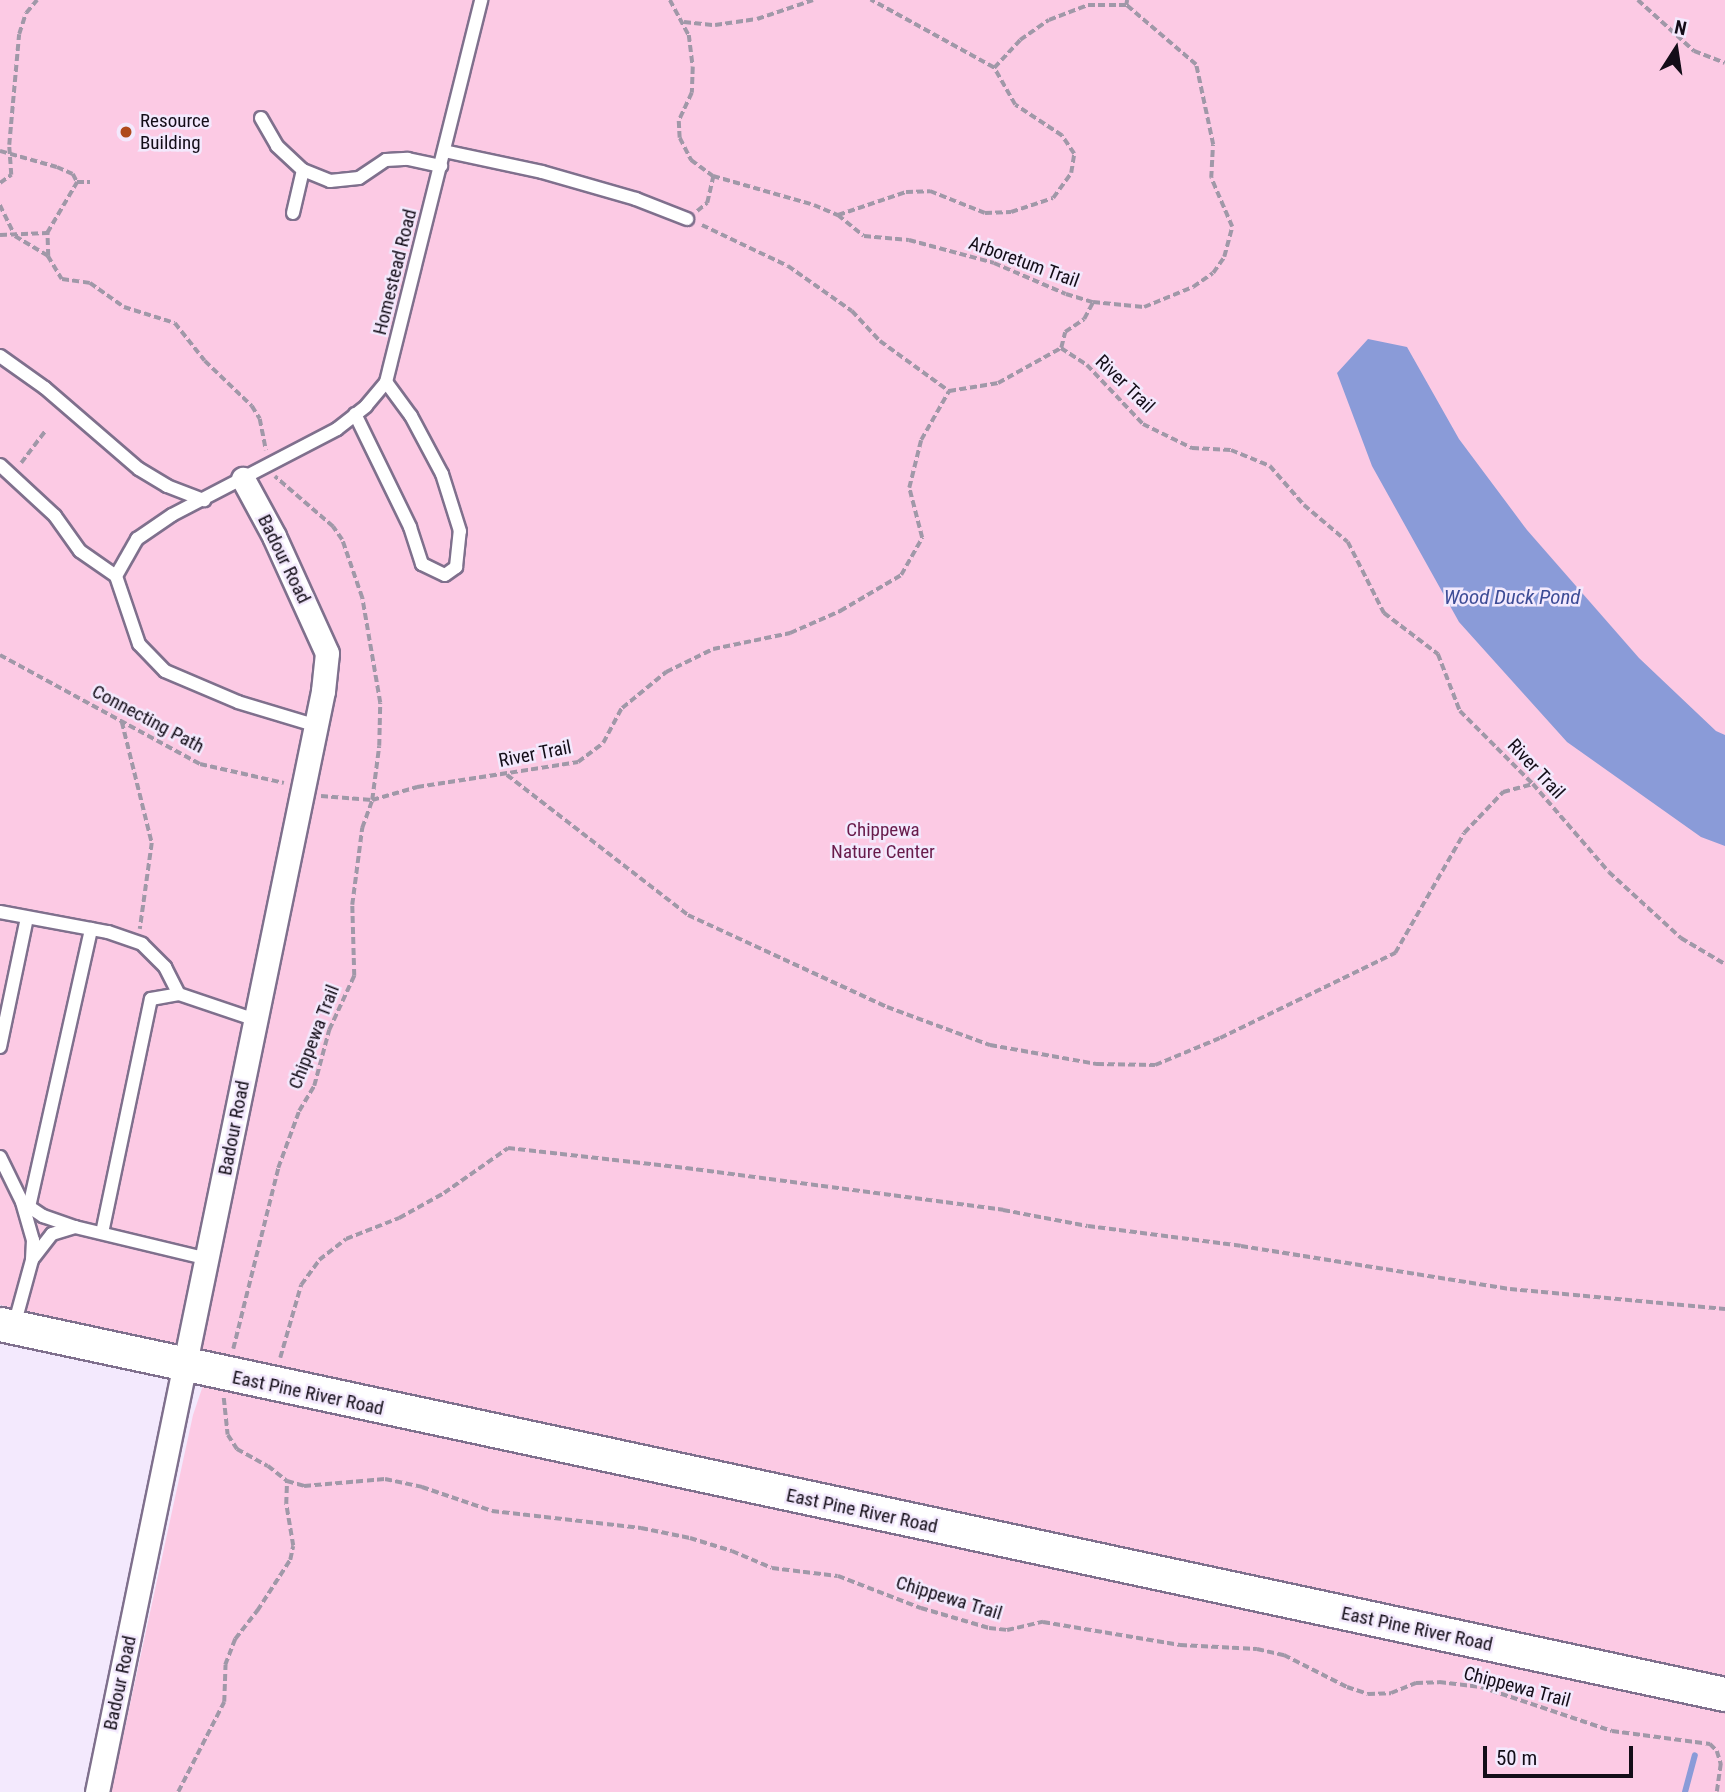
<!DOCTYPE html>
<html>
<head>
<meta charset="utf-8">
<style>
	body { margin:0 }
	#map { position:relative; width:1725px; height:1792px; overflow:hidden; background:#f3e9fd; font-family:"Roboto Condensed",sans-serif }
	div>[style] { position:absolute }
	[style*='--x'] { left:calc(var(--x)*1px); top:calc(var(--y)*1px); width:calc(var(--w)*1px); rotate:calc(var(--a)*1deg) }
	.green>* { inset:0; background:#fccae4 }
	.water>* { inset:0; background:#8a9bd8 }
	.stream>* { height:6px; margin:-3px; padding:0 3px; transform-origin:3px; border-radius:3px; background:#8a9bd8 }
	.path>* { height:3.5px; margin-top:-1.75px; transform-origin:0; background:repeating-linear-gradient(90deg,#a098a8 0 7px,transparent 0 10.5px) }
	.roads { filter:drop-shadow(2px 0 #7f708d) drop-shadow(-2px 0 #7f708d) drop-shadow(0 2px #7f708d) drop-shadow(0 -2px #7f708d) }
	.lane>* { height:12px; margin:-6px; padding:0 6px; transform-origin:6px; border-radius:6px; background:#fff }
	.street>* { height:23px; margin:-11.5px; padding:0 11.5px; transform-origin:11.5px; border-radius:11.5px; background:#fff }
	.secondary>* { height:33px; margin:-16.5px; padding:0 16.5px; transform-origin:16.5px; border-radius:16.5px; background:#fff }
	.dots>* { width:19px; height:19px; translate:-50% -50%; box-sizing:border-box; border:4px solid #f3e9fd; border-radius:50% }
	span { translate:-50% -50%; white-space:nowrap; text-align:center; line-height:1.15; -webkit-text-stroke:5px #f3e9fd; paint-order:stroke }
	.poi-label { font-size:19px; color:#130d18 }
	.left { translate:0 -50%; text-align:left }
	.street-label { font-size:19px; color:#130d18 }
	.park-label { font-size:19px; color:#681b4b }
	.water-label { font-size:21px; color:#3d4c96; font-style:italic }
	.north { position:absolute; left:1641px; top:14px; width:70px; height:70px; -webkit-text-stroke:5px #f3e9fd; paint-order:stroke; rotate:12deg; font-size:19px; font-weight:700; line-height:28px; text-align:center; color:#130d18 }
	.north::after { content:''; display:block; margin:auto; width:24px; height:32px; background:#130d18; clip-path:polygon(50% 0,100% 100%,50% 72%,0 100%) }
	.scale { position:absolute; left:1483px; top:1746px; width:150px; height:32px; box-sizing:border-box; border:4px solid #130d18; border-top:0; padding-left:9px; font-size:21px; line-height:24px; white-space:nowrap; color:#130d18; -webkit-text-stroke:5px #f3e9fd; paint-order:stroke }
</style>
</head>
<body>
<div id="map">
	<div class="green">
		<i style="clip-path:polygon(0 0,1725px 0,1725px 1792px,111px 1792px,193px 1415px,214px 1353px,0 1305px)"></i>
	</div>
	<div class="water">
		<i style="clip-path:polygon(1368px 339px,1407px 347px,1459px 439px,1527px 530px,1639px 658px,1716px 731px,1725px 735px,1725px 846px,1701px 837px,1567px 742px,1459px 622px,1372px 466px,1337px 373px)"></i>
	</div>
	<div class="stream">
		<i style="--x:1685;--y:1792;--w:38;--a:-75"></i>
	</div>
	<div class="path">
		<i style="--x:670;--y:0;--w:40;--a:62"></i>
		<i style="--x:689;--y:35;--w:32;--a:83"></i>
		<i style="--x:693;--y:67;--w:26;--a:92"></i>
		<i style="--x:692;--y:93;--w:31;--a:115"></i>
		<i style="--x:679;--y:121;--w:17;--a:87"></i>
		<i style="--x:680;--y:138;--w:25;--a:63"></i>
		<i style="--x:691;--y:160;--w:27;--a:36"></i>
		<i style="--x:713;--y:176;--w:105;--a:16"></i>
		<i style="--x:814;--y:205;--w:26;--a:23"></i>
		<i style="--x:838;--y:215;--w:33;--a:39"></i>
		<i style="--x:864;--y:236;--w:45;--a:5.1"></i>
		<i style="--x:909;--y:240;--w:88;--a:15.1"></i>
		<i style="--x:994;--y:263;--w:78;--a:23.3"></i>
		<i style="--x:1066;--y:294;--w:28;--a:17"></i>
		<i style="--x:1093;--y:302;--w:51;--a:5.6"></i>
		<i style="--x:1144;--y:307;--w:53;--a:-22.2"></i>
		<i style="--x:1193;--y:287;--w:24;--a:-35"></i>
		<i style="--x:1213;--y:273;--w:19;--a:-55"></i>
		<i style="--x:1224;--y:257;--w:31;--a:-75"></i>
		<i style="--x:1232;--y:227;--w:53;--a:-113.2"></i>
		<i style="--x:1211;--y:178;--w:33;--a:-87"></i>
		<i style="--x:1213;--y:145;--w:82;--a:-102"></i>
		<i style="--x:1196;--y:65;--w:92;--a:-139.4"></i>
		<i style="--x:1126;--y:5;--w:5;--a:-79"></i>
		<i style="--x:1638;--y:0;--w:76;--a:42.3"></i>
		<i style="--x:1694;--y:51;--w:33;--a:21"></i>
		<i style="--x:684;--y:22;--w:31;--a:6"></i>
		<i style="--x:715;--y:25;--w:42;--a:-8.1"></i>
		<i style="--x:757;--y:19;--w:59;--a:-18.7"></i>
		<i style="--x:994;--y:68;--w:38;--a:-47"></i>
		<i style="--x:1020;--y:40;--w:35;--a:-35"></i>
		<i style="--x:1049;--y:20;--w:42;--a:-21"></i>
		<i style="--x:1088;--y:5;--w:38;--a:0"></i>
		<i style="--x:0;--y:151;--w:59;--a:15.7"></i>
		<i style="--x:57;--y:167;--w:17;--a:24"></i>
		<i style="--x:73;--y:174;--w:9;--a:63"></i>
		<i style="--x:0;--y:183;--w:14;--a:-36"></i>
		<i style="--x:11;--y:175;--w:30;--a:-94"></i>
		<i style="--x:9;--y:145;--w:111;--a:-84.9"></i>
		<i style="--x:19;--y:34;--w:22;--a:-72"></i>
		<i style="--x:26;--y:13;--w:17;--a:-50"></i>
		<i style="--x:0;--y:205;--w:34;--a:64"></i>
		<i style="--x:15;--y:236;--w:39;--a:31"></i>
		<i style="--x:48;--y:256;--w:27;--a:59"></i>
		<i style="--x:62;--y:279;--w:28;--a:8"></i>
		<i style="--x:90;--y:283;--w:42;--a:35.2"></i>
		<i style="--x:124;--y:307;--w:53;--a:17.4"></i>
		<i style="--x:175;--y:323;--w:48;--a:51.7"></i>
		<i style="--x:205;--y:361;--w:65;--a:43.8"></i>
		<i style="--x:252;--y:406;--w:15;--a:58"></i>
		<i style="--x:260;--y:419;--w:32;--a:79"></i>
		<i style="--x:697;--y:211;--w:13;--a:-39"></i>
		<i style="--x:707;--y:203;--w:28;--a:-77"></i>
		<i style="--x:838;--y:215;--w:72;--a:-18.7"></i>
		<i style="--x:906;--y:192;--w:24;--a:-2"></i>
		<i style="--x:930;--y:191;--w:59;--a:21.8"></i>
		<i style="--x:985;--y:213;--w:26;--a:-2"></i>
		<i style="--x:1011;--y:212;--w:44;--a:-18.4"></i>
		<i style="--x:1053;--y:198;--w:31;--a:-54"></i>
		<i style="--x:1071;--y:173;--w:19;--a:-81"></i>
		<i style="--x:1074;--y:154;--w:22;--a:-124"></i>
		<i style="--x:1062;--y:136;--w:56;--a:-146.6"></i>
		<i style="--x:1015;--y:105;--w:43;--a:-119.6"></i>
		<i style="--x:994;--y:68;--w:141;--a:-151.1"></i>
		<i style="--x:702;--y:225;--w:95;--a:25.5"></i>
		<i style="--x:788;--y:266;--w:78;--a:35.1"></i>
		<i style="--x:852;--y:311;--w:41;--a:47"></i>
		<i style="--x:880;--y:341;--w:85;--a:35.9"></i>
		<i style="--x:0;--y:235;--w:47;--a:-2.4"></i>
		<i style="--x:48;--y:256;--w:23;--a:-92"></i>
		<i style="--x:47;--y:233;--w:59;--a:-59.5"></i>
		<i style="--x:77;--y:182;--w:13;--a:0"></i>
		<i style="--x:1061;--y:348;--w:16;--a:-76"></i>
		<i style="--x:1065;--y:332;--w:23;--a:-34"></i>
		<i style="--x:1084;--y:319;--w:19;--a:-62"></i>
		<i style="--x:21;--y:463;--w:40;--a:-53"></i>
		<i style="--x:0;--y:655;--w:228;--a:28.6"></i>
		<i style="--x:200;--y:764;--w:86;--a:12.7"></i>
		<i style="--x:122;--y:722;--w:125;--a:76.1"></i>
		<i style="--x:152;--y:843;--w:87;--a:97.9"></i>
		<i style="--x:507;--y:775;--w:229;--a:37.7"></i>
		<i style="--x:688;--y:915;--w:219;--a:24.8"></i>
		<i style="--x:887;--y:1007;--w:110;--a:20.3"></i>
		<i style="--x:990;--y:1045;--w:109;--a:10.1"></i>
		<i style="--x:1097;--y:1064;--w:58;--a:1"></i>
		<i style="--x:1155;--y:1065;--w:70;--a:-22.6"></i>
		<i style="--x:1220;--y:1038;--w:195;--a:-25.9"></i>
		<i style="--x:1395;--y:953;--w:138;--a:-60.1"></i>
		<i style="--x:1464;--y:833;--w:57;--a:-46.4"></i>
		<i style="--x:1503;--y:792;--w:31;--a:-15"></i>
		<i style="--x:321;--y:796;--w:51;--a:4.5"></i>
		<i style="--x:372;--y:800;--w:47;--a:-16.1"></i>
		<i style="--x:417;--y:787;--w:163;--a:-8.8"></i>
		<i style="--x:578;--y:762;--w:31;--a:-37"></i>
		<i style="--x:603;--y:743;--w:40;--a:-62"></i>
		<i style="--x:622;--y:708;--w:57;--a:-39.3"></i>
		<i style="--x:666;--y:672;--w:52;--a:-26.1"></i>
		<i style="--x:713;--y:649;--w:79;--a:-11.7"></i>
		<i style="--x:790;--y:633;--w:55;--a:-23.7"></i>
		<i style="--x:840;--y:611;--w:71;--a:-30.5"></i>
		<i style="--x:901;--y:575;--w:43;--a:-60.4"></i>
		<i style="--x:922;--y:538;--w:52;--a:-104.6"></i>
		<i style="--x:909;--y:488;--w:49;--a:-76"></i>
		<i style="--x:921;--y:440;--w:56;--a:-60.3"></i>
		<i style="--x:949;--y:391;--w:50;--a:-9.3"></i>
		<i style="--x:998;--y:383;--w:72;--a:-29.1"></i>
		<i style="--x:1061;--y:348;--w:31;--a:33"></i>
		<i style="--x:1087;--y:365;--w:81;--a:46.5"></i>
		<i style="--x:1143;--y:424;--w:55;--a:26.1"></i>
		<i style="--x:1192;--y:448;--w:39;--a:3"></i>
		<i style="--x:1231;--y:450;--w:42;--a:22.3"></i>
		<i style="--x:1270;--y:466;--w:52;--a:48.9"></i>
		<i style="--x:1304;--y:505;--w:57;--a:40.1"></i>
		<i style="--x:1348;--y:542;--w:80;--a:63.1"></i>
		<i style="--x:1384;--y:613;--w:68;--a:37.2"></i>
		<i style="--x:1438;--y:654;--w:61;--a:68.9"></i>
		<i style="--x:1460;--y:711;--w:103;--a:45"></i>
		<i style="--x:1533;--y:784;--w:116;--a:49.2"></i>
		<i style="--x:1609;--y:872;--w:98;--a:42.5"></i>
		<i style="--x:1681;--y:938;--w:51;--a:30.6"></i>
		<i style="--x:233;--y:1349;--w:187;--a:-76"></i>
		<i style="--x:278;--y:1168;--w:61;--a:-69.8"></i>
		<i style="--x:299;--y:1111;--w:29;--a:-59"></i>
		<i style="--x:314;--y:1086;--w:58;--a:-75"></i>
		<i style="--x:329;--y:1030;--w:60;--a:-65.2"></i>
		<i style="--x:354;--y:976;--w:71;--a:-91.6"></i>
		<i style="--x:352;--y:905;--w:78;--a:-82.6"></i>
		<i style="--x:362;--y:828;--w:30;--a:-70"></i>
		<i style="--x:372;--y:800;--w:54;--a:-82.6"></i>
		<i style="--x:379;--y:746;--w:43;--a:-88.7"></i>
		<i style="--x:380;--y:703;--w:107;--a:-99.7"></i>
		<i style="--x:362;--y:598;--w:61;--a:-109"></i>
		<i style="--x:342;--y:540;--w:16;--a:-125"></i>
		<i style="--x:333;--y:527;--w:77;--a:-139.2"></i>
		<i style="--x:280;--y:1358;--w:76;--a:-74"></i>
		<i style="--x:301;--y:1285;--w:31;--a:-54"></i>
		<i style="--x:319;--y:1260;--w:34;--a:-38"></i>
		<i style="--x:346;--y:1239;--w:57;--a:-21.6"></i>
		<i style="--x:399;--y:1218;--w:51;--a:-29.1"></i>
		<i style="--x:444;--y:1193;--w:78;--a:-35.1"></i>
		<i style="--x:508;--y:1148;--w:179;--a:6.4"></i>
		<i style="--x:686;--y:1168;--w:320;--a:7.5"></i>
		<i style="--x:1003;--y:1210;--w:86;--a:10.7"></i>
		<i style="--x:1088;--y:1226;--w:154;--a:7.4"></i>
		<i style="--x:1241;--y:1246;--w:272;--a:9.1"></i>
		<i style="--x:1510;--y:1289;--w:216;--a:5.3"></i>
		<i style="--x:224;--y:1398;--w:37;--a:84"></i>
		<i style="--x:228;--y:1435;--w:17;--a:57"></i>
		<i style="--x:237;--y:1449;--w:35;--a:29"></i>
		<i style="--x:268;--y:1466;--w:24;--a:38"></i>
		<i style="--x:287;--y:1481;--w:18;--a:16"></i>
		<i style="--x:304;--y:1486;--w:81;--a:-4.9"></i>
		<i style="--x:385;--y:1479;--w:38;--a:12"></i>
		<i style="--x:422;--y:1487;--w:74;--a:18.9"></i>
		<i style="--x:492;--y:1511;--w:150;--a:6.5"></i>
		<i style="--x:641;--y:1528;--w:50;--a:11.5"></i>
		<i style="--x:690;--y:1538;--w:44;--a:17.2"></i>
		<i style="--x:732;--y:1551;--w:43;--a:23"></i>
		<i style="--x:772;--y:1568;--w:66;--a:6.9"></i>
		<i style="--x:838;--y:1576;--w:89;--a:21.1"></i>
		<i style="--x:921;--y:1608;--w:71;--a:16.4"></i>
		<i style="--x:989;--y:1628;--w:18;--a:6"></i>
		<i style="--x:1007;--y:1630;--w:37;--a:-13"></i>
		<i style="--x:1043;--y:1622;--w:139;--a:9.5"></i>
		<i style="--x:1180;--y:1645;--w:77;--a:3"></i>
		<i style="--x:1257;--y:1649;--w:28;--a:13"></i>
		<i style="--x:1284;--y:1655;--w:71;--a:26.9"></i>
		<i style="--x:1347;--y:1687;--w:22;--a:18"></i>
		<i style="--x:1368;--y:1694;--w:23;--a:-2"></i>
		<i style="--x:1391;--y:1693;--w:27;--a:-22"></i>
		<i style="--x:1416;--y:1683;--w:23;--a:-2"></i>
		<i style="--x:1439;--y:1682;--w:42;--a:6.8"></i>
		<i style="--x:1481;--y:1687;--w:138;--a:18.6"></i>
		<i style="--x:1612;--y:1731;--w:99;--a:7.6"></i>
		<i style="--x:1710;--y:1744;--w:10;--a:45"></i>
		<i style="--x:1717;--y:1751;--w:14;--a:73"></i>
		<i style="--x:1721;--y:1764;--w:28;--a:98"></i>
		<i style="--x:178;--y:1792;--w:101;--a:-62.9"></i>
		<i style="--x:224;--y:1702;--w:37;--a:-88"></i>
		<i style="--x:225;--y:1665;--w:28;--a:-69"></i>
		<i style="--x:235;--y:1639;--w:36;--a:-52"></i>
		<i style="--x:257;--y:1611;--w:61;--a:-57.1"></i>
		<i style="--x:290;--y:1560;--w:14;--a:-78"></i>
		<i style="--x:293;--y:1546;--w:43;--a:-99.5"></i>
		<i style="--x:286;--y:1504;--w:23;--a:-88"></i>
	</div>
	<div class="roads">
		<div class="lane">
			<i style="--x:261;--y:118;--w:32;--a:60"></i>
			<i style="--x:277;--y:146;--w:35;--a:43"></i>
			<i style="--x:303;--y:170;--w:29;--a:22"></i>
			<i style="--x:330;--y:181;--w:29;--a:-6"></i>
			<i style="--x:359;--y:178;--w:32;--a:-34"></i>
			<i style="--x:386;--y:160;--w:22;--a:-3"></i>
			<i style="--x:408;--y:159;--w:34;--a:12"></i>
			<i style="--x:444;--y:151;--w:100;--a:12.1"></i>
			<i style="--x:542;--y:172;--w:98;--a:16"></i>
			<i style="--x:636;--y:199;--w:55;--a:21.4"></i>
			<i style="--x:293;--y:213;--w:44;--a:-76.9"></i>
			<i style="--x:0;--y:356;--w:55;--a:35.4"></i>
			<i style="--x:45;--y:388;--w:124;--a:40.8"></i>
			<i style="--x:139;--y:469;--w:33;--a:31"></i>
			<i style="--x:167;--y:486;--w:40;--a:21"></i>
			<i style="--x:355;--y:414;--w:126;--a:64"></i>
			<i style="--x:410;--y:527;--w:39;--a:72"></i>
			<i style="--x:422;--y:564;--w:25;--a:26"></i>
			<i style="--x:445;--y:575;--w:14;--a:-36"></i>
			<i style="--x:456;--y:567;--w:36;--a:-84"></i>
			<i style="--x:460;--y:531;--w:60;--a:-107.5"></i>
			<i style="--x:442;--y:474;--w:66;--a:-118.1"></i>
			<i style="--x:411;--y:416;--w:42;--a:-126.3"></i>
			<i style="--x:0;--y:465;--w:75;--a:42.8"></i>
			<i style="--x:55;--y:516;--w:43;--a:54.5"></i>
			<i style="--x:80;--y:551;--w:44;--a:34.8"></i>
			<i style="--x:314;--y:725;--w:79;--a:-163.2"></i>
			<i style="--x:238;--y:702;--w:79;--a:-157"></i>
			<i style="--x:165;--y:671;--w:37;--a:-134"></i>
			<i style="--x:139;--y:644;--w:72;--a:-108.7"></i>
			<i style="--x:116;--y:576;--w:43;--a:-60.4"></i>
			<i style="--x:137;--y:539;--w:42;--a:-34.4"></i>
			<i style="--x:172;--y:515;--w:186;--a:-27.5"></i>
			<i style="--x:337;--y:429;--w:37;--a:-38"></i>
			<i style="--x:366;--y:406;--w:31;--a:-50"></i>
			<i style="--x:386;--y:382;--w:394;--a:-76"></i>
			<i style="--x:0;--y:912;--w:110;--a:10.5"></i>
			<i style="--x:108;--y:932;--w:36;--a:19"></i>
			<i style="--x:142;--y:944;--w:33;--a:45"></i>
			<i style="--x:165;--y:967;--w:30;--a:63"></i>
			<i style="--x:179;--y:994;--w:81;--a:18.7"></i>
			<i style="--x:0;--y:1047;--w:132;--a:-78.2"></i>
			<i style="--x:0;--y:1157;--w:50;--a:63.9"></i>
			<i style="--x:22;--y:1202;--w:40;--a:74"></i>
			<i style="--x:33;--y:1240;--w:20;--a:93"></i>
			<i style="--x:32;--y:1260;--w:68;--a:105.3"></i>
			<i style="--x:25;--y:1204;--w:22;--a:34"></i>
			<i style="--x:43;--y:1216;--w:34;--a:19"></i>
			<i style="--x:75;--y:1227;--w:137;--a:13.5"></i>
			<i style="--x:29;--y:1207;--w:285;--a:-77.4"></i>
			<i style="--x:102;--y:1233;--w:239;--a:-78.2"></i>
			<i style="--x:151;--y:999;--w:28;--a:-10"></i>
			<i style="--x:34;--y:1257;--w:29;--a:-52"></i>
			<i style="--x:52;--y:1234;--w:24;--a:-17"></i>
		</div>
		<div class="street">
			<i style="--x:97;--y:1792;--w:1124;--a:-78.4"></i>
			<i style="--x:323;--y:691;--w:38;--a:-84"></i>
			<i style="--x:327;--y:653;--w:128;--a:-114.4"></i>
			<i style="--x:274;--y:536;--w:65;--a:-118.5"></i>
		</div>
		<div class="secondary">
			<i style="--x:0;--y:1324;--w:1764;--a:12.11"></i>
		</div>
	</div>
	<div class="dots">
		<i style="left:126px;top:132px;background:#af4a1c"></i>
	</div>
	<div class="poi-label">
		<span class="left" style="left:140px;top:132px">Resource<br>Building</span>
	</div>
	<div class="street-label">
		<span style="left:1024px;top:262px;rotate:20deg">Arboretum Trail</span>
		<span style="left:395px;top:272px;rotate:-76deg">Homestead Road</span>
		<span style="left:1125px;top:384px;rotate:44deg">River Trail</span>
		<span style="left:284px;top:559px;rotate:64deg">Badour Road</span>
		<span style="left:148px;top:719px;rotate:28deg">Connecting Path</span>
		<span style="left:535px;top:754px;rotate:-11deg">River Trail</span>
		<span style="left:1536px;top:769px;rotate:47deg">River Trail</span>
		<span style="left:314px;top:1037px;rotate:-69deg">Chippewa Trail</span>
		<span style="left:234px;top:1128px;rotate:-79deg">Badour Road</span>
		<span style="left:308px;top:1393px;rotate:12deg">East Pine River Road</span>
		<span style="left:862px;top:1511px;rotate:12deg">East Pine River Road</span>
		<span style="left:949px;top:1598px;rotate:17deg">Chippewa Trail</span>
		<span style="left:1417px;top:1629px;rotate:12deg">East Pine River Road</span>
		<span style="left:120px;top:1683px;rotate:-78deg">Badour Road</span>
		<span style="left:1517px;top:1687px;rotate:15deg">Chippewa Trail</span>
	</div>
	<div class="park-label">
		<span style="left:883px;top:841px">Chippewa<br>Nature Center</span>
	</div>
	<div class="water-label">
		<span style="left:1512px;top:597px">Wood Duck Pond</span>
	</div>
	<div class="north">N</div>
	<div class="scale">50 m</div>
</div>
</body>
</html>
